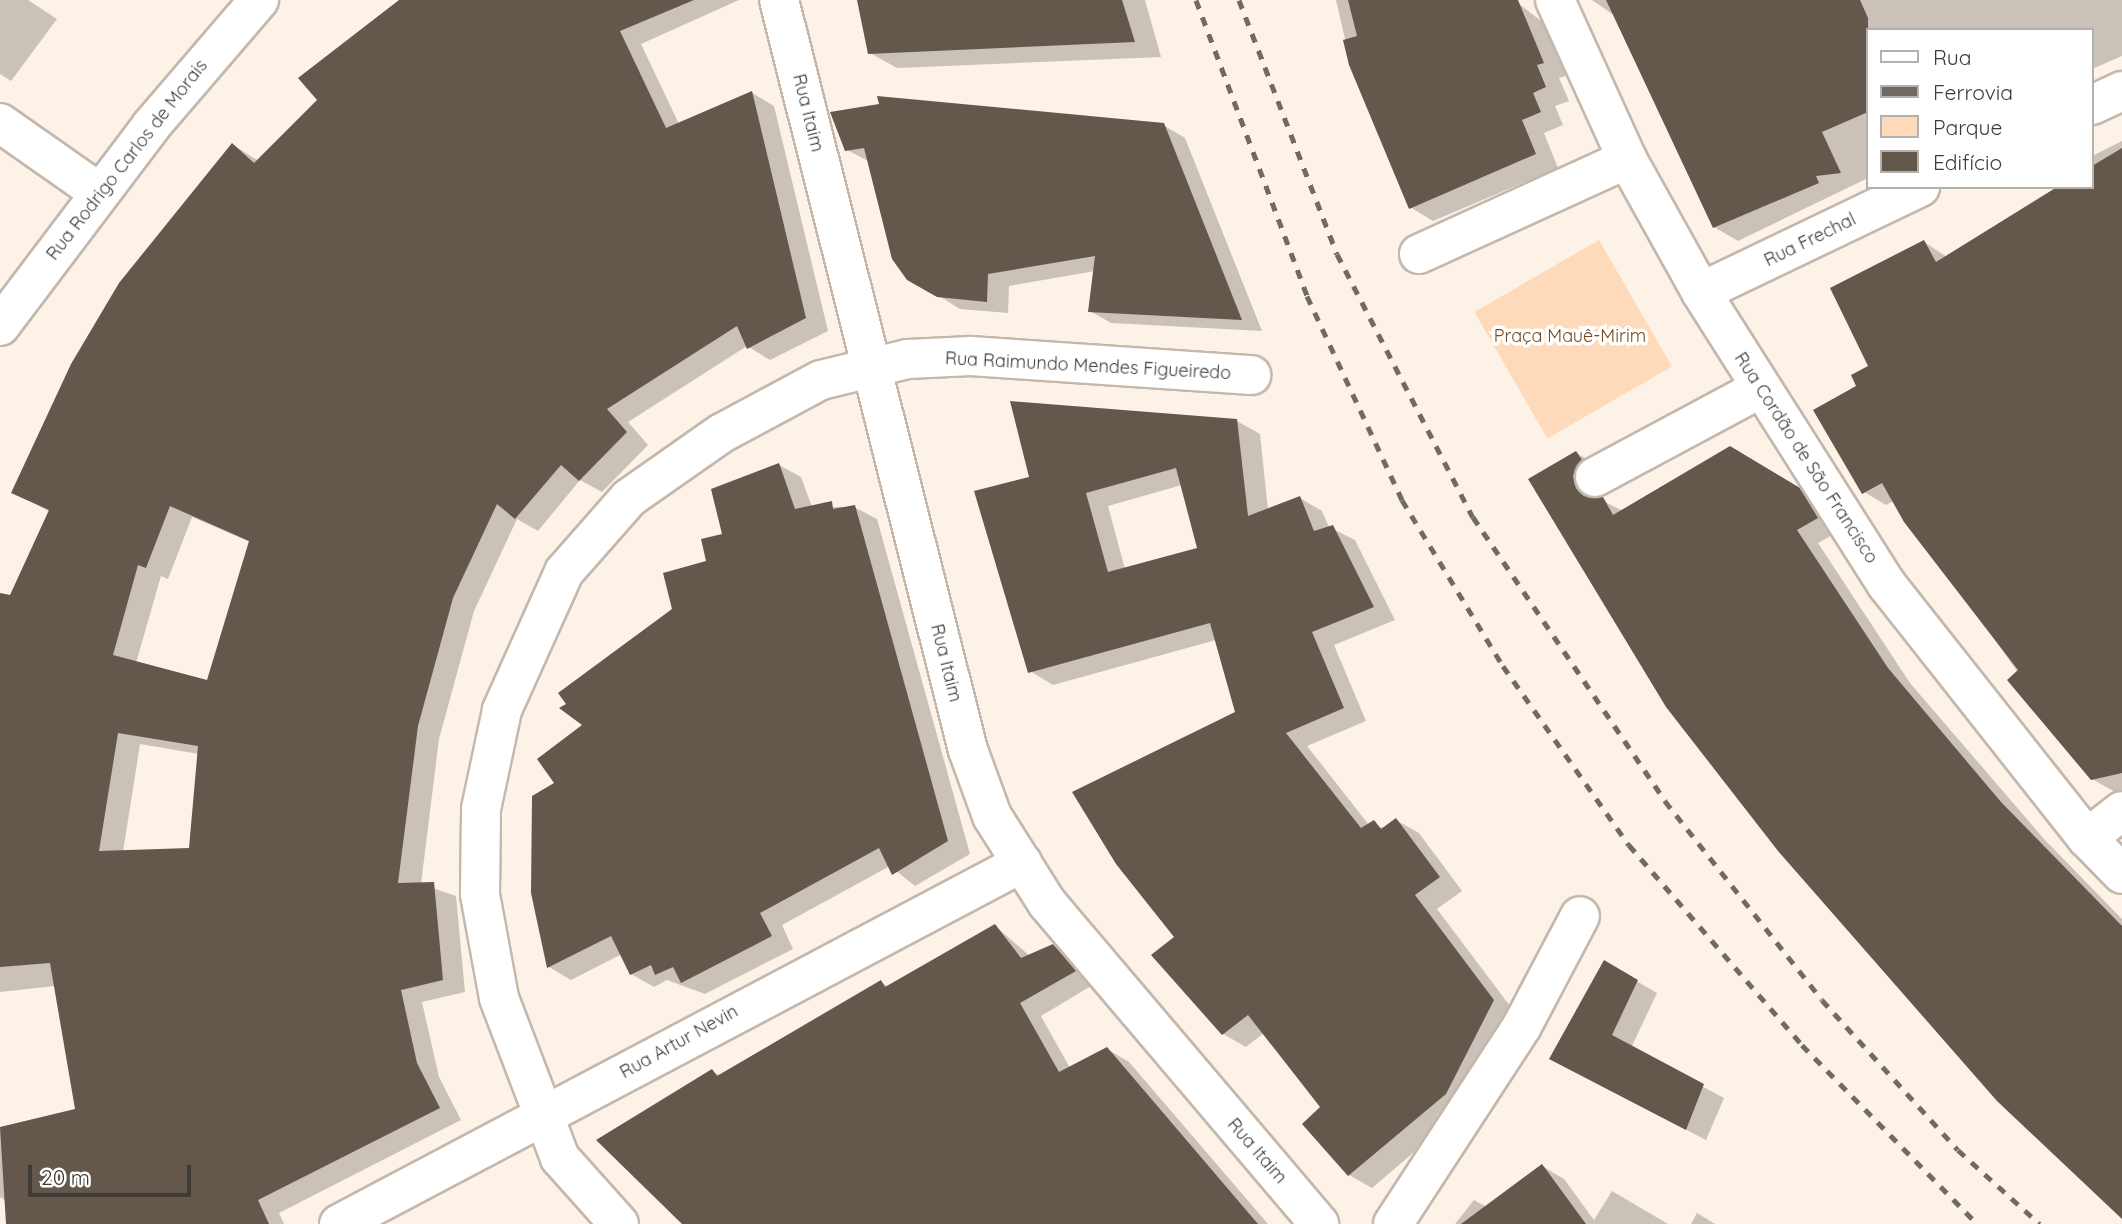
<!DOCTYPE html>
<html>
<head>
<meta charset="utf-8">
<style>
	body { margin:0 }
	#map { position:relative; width:2122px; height:1224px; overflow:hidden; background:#fdf2e8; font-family:Quicksand,sans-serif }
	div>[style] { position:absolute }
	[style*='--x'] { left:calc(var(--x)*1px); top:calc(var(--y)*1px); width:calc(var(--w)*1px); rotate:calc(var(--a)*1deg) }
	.green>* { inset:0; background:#fedaba; transform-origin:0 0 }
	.shadow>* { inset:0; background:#0003 }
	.building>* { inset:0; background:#64584d }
	.roads { filter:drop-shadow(2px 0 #c5b7ab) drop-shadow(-2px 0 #c5b7ab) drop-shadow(0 2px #c5b7ab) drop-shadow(0 -2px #c5b7ab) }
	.minor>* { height:38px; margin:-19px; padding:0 19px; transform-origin:19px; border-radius:19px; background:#fff }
	.rail>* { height:5px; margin-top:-2.5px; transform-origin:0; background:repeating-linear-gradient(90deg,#716a64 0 9px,transparent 0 18px) }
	span { translate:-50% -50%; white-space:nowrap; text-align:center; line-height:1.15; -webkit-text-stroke:7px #fff; paint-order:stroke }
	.street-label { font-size:18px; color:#403a35 }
	.park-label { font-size:18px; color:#754b1f }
	.legend { position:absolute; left:1866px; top:28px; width:228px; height:161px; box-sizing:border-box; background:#fff; border:2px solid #b3b0ae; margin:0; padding:9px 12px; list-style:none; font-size:21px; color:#403a35 }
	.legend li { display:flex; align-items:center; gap:14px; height:35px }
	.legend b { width:35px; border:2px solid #b3b0ae }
	.scale { position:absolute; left:28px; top:1165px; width:163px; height:32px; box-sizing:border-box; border:4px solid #403a35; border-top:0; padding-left:9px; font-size:21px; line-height:24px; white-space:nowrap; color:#403a35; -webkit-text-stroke:5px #fff; paint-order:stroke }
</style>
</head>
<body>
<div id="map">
	<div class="green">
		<i style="left:1599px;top:240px;width:146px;height:144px;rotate:60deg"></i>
	</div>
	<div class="shadow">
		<i style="clip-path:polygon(0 0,28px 0,57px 19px,11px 81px,0 74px)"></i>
		<i style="clip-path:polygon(evenodd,402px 0,739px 0,641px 44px,679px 124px,752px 93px,774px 106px,828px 331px,770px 360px,747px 346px,628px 422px,648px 445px,602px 492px,580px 480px,538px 531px,517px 519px,474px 611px,439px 739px,421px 884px,456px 896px,465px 992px,422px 1002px,439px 1077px,461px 1120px,279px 1213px,284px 1224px,41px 1224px,0 1197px,0 1129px,77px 1110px,55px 986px,0 992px,0 595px,11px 598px,50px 512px,14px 492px,233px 145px,259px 161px,320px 100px,300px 79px,402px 0,192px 517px,250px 542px,208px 682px,136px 663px,161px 576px,168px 579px,192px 517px,402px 0,140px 744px,199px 754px,190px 850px,123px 852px,140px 744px)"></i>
		<i style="clip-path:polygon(860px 0,1145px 0,1161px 57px,897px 68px,870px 53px)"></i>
		<i style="clip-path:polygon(1336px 0,1514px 0,1545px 24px,1566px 76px,1559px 78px,1569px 101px,1555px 106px,1563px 125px,1544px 133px,1558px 168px,1433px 221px,1410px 207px,1351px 65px)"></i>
		<i style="clip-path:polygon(1592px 0,2122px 0,2122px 56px,2092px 69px,2092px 30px,1868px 30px,1868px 178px,1738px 241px,1714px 227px,1615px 16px)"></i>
		<i style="clip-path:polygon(832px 113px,1163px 125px,1185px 138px,1262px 331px,1111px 323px,1090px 311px,1095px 271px,1009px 286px,1008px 313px,960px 309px,902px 273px,870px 162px,847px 150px)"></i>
		<i style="clip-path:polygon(2122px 141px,2122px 790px,2115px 792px,2092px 779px,1897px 499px,1886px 505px,1864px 492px,1859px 387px,1924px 242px,1947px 257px,2092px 187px,2092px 156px)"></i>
		<i style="clip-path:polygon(evenodd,1237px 421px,1260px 434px,1268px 510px,1300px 498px,1322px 511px,1329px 527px,1355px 540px,1395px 620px,1334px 645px,1366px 721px,1307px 746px,1369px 825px,1385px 828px,1396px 820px,1419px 833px,1462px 891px,1437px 909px,1516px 1014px,1468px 1106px,1372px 1188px,1349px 1175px,1323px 1107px,1264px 1033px,1246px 1047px,1223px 1034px,1176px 937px,1237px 713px,1216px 640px,1053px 685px,1030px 671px,977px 492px,1237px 421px,1182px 485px,1199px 549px,1125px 569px,1108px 506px,1182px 485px)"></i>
		<i style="clip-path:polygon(1576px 453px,1599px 466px,1597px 498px,1623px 511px,1752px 461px,1822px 503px,1840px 531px,1818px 543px,1910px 683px,2044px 839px,2122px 919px,2122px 1216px,1999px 1101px,1779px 850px,1530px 480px)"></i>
		<i style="clip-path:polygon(779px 465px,801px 477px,812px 507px,854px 507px,877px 519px,970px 854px,915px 886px,890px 866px,782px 925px,793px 949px,705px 994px,667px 980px,654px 987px,631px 974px,622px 954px,571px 980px,549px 967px,556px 784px,585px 725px)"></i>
		<i style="clip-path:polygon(995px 926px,1030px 956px,1053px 946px,1096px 983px,1041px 1016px,1070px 1068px,1107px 1049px,1129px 1062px,1268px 1224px,684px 1224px,712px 1071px,721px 1076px,881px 982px,889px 987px)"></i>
		<i style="clip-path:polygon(1604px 962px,1657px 993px,1631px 1048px,1724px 1098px,1706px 1140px,1571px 1070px)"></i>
		<i style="clip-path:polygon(1542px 1166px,1564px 1179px,1594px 1220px,1612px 1191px,1668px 1224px,1455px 1224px,1474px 1200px,1487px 1207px)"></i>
		<i style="clip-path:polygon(1697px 1213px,1715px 1224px,1691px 1224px)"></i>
	</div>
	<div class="building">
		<i style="clip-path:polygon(evenodd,399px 0,694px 0,620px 31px,666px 128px,752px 91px,806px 318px,747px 349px,737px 326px,607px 409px,627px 432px,579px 481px,561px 465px,515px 519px,497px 504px,453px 598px,418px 726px,398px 883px,434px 882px,443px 980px,401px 990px,417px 1063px,440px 1108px,258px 1200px,269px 1224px,6px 1224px,0 1127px,75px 1109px,50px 963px,0 967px,0 593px,10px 595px,49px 510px,11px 493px,71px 364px,119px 283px,232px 143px,254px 163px,317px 100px,298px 78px,399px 0,170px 506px,249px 541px,207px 680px,113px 655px,138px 565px,146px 568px,170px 506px,399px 0,118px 733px,198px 746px,189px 848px,99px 851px,118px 733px)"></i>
		<i style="clip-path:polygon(857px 0,1122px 0,1135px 42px,868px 54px)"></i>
		<i style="clip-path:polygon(1348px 0,1518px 0,1544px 63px,1537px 65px,1546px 87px,1533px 93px,1541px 112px,1522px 120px,1536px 154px,1409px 209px,1349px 65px,1343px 40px,1357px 36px)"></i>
		<i style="clip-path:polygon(1606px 0,1860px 0,1868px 18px,1868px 112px,1822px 132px,1841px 173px,1816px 176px,1819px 183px,1713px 228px)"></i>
		<i style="clip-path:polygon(877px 96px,1164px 123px,1242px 320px,1088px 312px,1095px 256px,988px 274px,987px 302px,937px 297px,907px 280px,892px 259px,864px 148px,845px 151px,830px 112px,879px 104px)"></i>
		<i style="clip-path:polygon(2122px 148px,2122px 773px,2091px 780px,2007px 680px,2018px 670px,1904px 522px,1882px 483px,1862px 494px,1813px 410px,1856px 386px,1851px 375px,1868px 366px,1830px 288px,1924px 240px,1936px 262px,2057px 187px,2092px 187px,2092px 166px)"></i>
		<i style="clip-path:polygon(evenodd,1010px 401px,1237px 419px,1248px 516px,1300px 496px,1314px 531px,1333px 525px,1374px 607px,1312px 632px,1344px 708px,1286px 733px,1361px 828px,1374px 820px,1381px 829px,1396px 818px,1440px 877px,1415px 895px,1494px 1000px,1446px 1094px,1348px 1176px,1302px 1124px,1320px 1107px,1248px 1015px,1222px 1035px,1151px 955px,1174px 937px,1116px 864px,1072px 792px,1235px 712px,1210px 623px,1028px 673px,974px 491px,1029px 477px,1010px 401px,1176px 468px,1197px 548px,1108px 572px,1086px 493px,1176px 468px)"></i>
		<i style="clip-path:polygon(1730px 446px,1800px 488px,1818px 518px,1797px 530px,1888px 668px,2001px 802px,2122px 926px,2122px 1219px,1997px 1101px,1778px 851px,1666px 707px,1528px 479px,1576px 451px,1582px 460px,1573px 476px,1576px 488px,1584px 496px,1603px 497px,1613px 515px)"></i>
		<i style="clip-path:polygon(779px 463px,795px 509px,832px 501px,833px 509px,855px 505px,948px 841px,892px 875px,879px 848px,760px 913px,772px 936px,681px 983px,673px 967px,655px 975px,651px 965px,630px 975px,611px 936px,547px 968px,531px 893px,532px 796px,554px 783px,537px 759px,582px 725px,559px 708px,566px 704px,558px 693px,672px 609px,663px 573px,706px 561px,701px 539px,722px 534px,711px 489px)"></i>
		<i style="clip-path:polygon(995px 924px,1021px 958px,1053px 944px,1076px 971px,1020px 1003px,1059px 1072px,1107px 1047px,1258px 1224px,682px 1224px,596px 1140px,712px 1069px,717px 1076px,881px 980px,885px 987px)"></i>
		<i style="clip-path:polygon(1604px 960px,1638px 980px,1612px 1035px,1704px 1084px,1686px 1130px,1549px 1059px)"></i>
		<i style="clip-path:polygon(1542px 1164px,1586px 1224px,1461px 1224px)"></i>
	</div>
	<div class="roads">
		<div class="minor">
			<i style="--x:779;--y:0;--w:773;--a:75.86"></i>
			<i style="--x:968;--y:750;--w:70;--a:70"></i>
			<i style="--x:992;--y:816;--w:103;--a:57.7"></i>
			<i style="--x:1047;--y:903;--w:421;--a:49.7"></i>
			<i style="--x:1555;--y:0;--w:175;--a:65.6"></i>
			<i style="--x:1627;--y:159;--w:152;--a:60.9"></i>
			<i style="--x:1701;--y:292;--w:347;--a:57.6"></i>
			<i style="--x:1887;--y:585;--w:323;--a:51.7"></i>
			<i style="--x:2087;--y:838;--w:50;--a:45.8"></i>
			<i style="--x:2092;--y:105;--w:33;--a:-25"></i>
			<i style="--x:0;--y:123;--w:122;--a:35"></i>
			<i style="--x:1419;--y:254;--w:229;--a:-24.5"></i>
			<i style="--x:1701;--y:292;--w:243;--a:-25.6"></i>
			<i style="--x:0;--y:326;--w:251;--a:-52.9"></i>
			<i style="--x:151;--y:126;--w:166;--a:-49.4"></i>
			<i style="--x:1595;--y:477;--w:188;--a:-28.2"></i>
			<i style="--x:2087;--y:838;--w:44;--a:-37.6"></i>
			<i style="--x:339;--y:1224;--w:773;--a:-27.86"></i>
			<i style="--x:619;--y:1224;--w:89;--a:-131.8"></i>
			<i style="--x:560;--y:1158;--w:171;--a:-110.9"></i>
			<i style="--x:499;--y:998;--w:106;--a:-100.4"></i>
			<i style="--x:480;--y:894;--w:85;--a:-89.3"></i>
			<i style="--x:481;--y:809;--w:101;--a:-78"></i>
			<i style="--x:502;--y:710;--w:151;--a:-65.8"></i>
			<i style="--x:564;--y:572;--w:98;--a:-48.7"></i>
			<i style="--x:629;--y:498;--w:113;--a:-35"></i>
			<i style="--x:722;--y:433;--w:112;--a:-28.2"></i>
			<i style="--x:821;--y:380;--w:89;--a:-13.6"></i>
			<i style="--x:908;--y:359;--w:63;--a:-2.7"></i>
			<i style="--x:971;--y:356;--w:281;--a:3.9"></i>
			<i style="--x:1393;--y:1224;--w:236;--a:-56.9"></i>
			<i style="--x:1522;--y:1026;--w:124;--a:-62.2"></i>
		</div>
	</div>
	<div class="rail">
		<i style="--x:1196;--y:0;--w:316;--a:69.4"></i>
		<i style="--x:1307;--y:296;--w:225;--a:65"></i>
		<i style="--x:1402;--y:500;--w:194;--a:58.7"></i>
		<i style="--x:1503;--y:666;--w:219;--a:54.9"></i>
		<i style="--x:1629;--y:845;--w:264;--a:49.1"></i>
		<i style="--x:1802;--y:1045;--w:250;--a:45.6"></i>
		<i style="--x:1239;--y:0;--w:272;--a:68.9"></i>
		<i style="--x:1337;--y:254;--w:296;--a:62.7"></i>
		<i style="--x:1473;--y:517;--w:343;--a:55.9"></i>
		<i style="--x:1665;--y:801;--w:253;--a:51.7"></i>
		<i style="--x:1822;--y:1000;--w:202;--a:47.8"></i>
		<i style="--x:1958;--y:1150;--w:110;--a:42.1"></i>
	</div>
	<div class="street-label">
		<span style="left:808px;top:113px;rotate:76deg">Rua Itaim</span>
		<span style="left:127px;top:160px;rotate:-52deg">Rua Rodrigo Carlos de Morais</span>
		<span style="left:1810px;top:240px;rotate:-26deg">Rua Frechal</span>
		<span style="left:1088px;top:366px;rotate:3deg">Rua Raimundo Mendes Figueiredo</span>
		<span style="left:1806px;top:458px;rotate:57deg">Rua Cordão de São Francisco</span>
		<span style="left:946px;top:663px;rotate:76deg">Rua Itaim</span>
		<span style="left:679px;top:1042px;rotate:-29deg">Rua Artur Nevin</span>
		<span style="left:1257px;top:1151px;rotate:49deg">Rua Itaim</span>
	</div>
	<div class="park-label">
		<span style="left:1570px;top:336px">Praça Mauê-Mirim</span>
	</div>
	<ul class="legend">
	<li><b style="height:9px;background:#fff"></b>Rua</li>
	<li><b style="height:9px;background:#716a64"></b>Ferrovia</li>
	<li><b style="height:19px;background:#fedaba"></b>Parque</li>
	<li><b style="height:19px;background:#64584d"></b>Edifício</li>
	</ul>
	<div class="scale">20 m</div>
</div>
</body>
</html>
